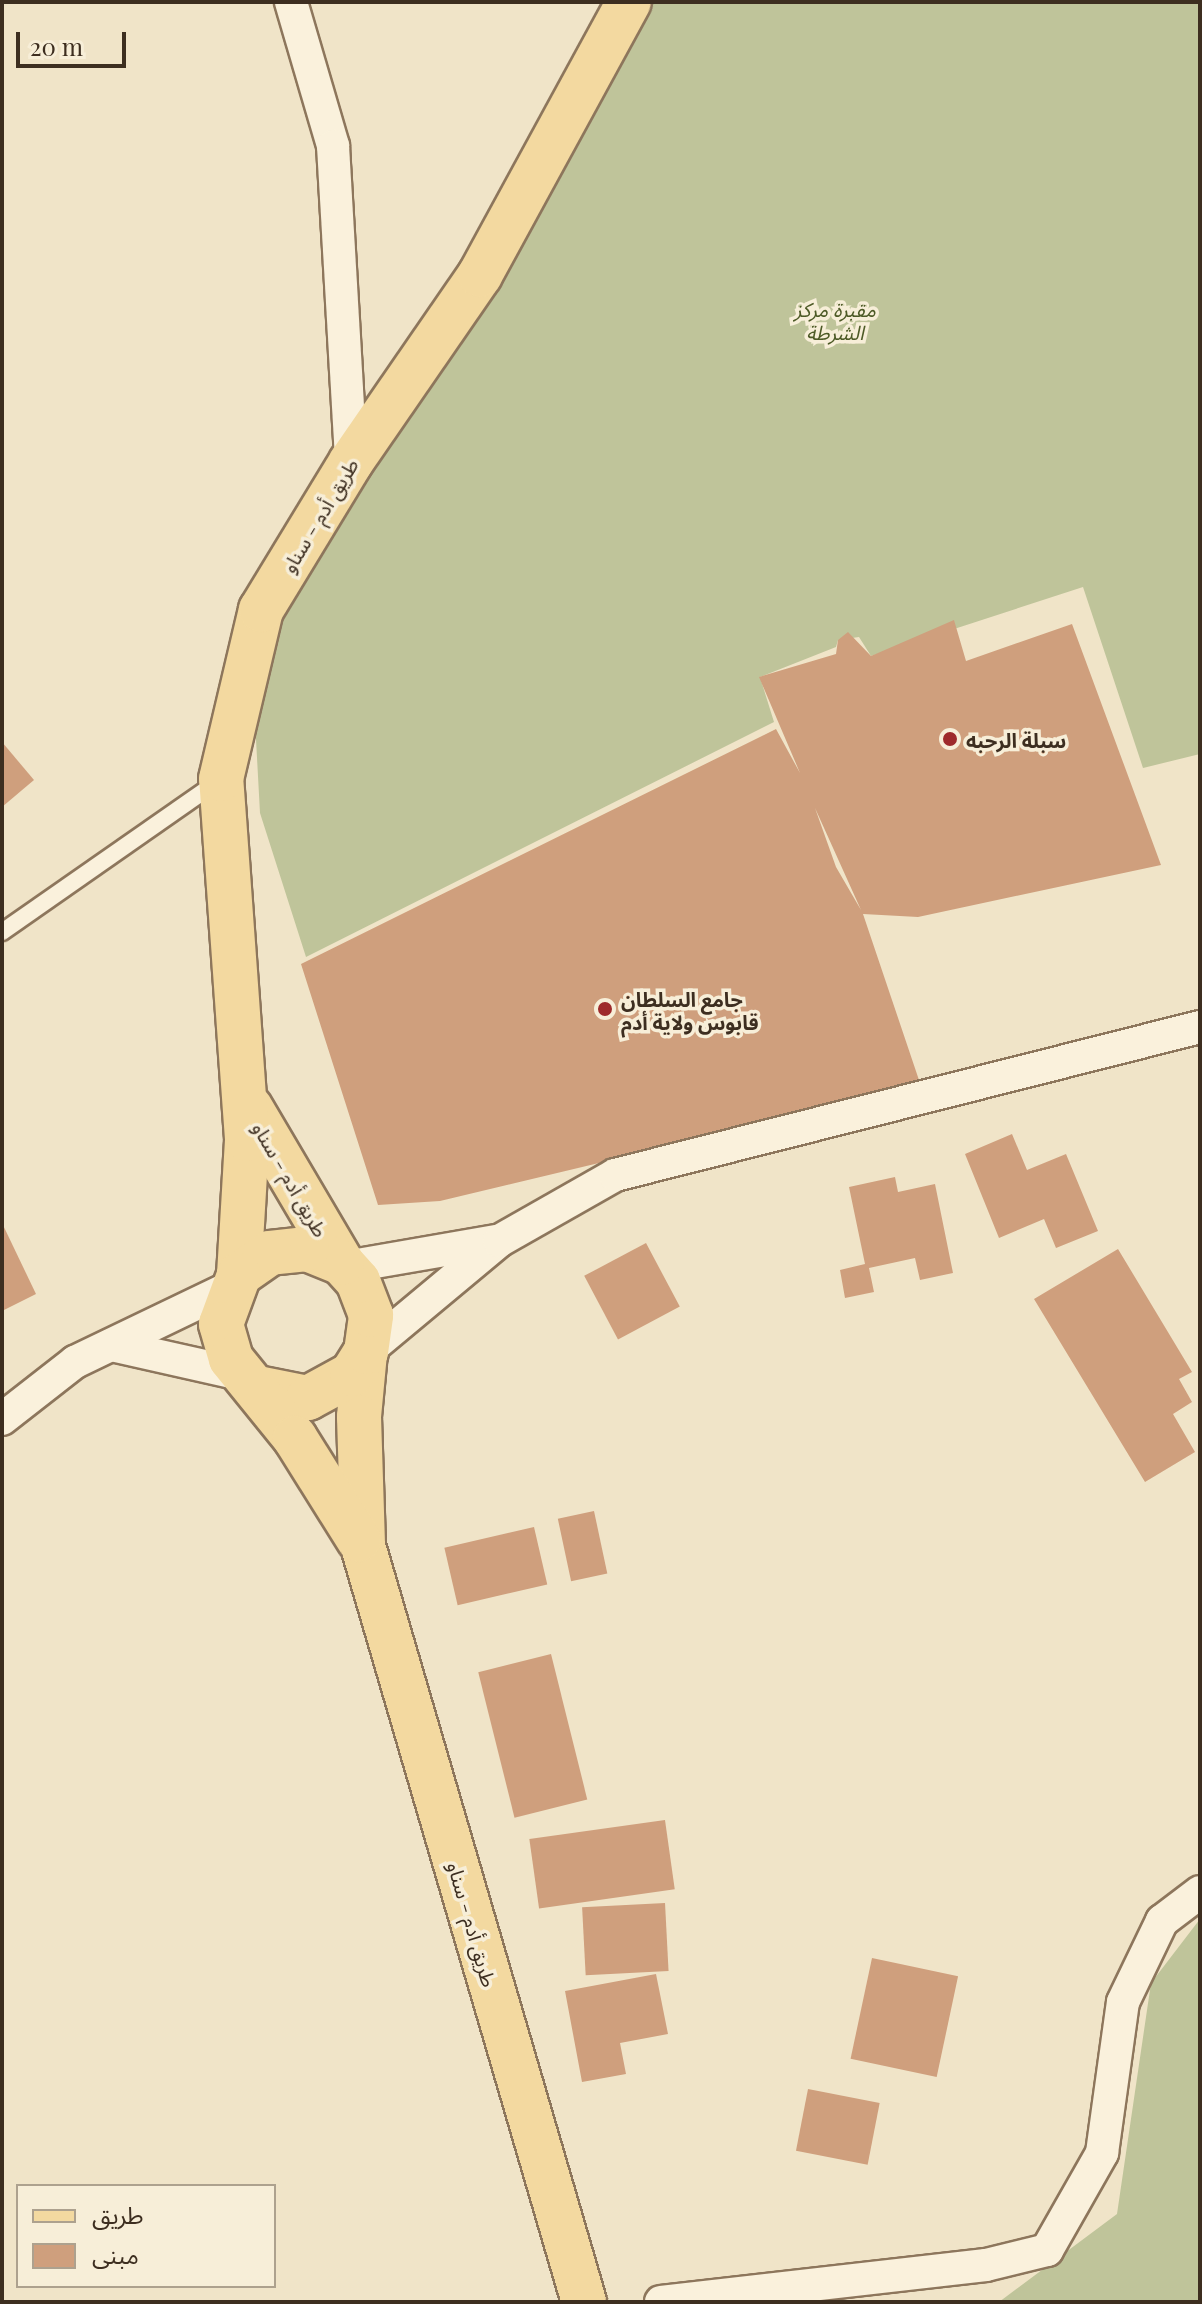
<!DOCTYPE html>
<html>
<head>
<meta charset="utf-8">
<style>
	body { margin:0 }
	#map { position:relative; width:1202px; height:2304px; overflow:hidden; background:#f0e4c8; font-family:"Playfair Display","Noto Sans Arabic",serif }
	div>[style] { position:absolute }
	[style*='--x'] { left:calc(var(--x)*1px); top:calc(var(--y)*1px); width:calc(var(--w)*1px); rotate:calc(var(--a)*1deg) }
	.cemetery>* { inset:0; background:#bfc49a }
	.building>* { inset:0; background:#cf9f7d; transform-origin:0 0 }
	.roads { filter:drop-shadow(2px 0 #8d765c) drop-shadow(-2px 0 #8d765c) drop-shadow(0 2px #8d765c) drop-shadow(0 -2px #8d765c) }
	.service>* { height:16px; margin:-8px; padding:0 8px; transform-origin:8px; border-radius:8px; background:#faf1dc }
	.minor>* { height:32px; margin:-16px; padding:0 16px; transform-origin:16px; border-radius:16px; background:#faf1dc }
	.primary>* { height:44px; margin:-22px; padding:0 22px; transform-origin:22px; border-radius:22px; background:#f3d9a0 }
	.dots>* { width:22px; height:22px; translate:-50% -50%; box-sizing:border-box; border:4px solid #f7eed8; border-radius:50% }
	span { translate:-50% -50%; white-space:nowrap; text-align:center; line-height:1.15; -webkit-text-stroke:7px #f7eed8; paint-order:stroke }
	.park-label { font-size:20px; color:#4d5a26; font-style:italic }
	.street-label { font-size:20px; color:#3d2e20 }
	.poi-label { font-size:20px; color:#3d2e20; font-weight:700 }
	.left { translate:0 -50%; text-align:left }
	.frame { position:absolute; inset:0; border:4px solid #3d2e20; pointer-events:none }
	.legend { position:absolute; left:16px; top:2184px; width:260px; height:104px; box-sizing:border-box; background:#f7eed8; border:2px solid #ada18e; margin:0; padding:10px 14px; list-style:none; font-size:24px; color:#3d2e20 }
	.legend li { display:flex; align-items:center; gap:16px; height:40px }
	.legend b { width:40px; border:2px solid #ada18e }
	.scale { position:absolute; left:16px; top:32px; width:110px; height:36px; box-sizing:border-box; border:4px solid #3d2e20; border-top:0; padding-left:10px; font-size:24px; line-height:28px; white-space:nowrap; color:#3d2e20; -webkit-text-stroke:6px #f7eed8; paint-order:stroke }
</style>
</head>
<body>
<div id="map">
	<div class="cemetery">
		<i style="clip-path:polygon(645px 2px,1200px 2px,1200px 754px,1143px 768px,1083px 587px,871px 656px,859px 637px,838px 640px,836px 647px,760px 677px,774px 722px,306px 957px,260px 813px,255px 721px,271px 625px)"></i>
		<i style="clip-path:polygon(1200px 1919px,1200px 2302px,999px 2302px,1117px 2214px,1151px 1983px)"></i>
	</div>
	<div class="building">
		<i style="clip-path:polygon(evenodd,954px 620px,966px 661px,1072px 624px,1161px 865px,918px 917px,863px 914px,921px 1086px,440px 1201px,378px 1205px,301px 964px,776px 729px,800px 773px,759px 677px,836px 654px,838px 640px,848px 632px,871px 656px,954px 620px,815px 808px,861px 910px,836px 867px,815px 808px)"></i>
		<i style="clip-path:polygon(2px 742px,34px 780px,2px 807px)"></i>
		<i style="clip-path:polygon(1012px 1134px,1027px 1170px,1066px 1154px,1098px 1231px,1056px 1248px,1044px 1219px,999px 1238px,965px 1154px)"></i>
		<i style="clip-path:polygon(895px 1177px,898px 1192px,935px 1184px,953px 1273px,920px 1280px,915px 1258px,869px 1268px,874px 1292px,845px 1298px,840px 1270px,865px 1264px,849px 1187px)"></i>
		<i style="clip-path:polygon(2px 1223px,36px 1294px,2px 1311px)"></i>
		<i style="left:646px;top:1243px;width:72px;height:70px;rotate:62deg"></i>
		<i style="clip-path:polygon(1118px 1249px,1192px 1372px,1179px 1379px,1192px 1402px,1173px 1414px,1195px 1452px,1145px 1482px,1034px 1299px)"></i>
		<i style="left:594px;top:1511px;width:64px;height:37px;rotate:78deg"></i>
		<i style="left:534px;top:1527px;width:59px;height:92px;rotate:77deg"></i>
		<i style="left:551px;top:1654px;width:150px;height:75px;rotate:76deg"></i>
		<i style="left:665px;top:1820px;width:70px;height:137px;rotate:82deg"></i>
		<i style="left:665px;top:1903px;width:68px;height:83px;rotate:87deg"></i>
		<i style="left:872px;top:1958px;width:88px;height:103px;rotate:12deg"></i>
		<i style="clip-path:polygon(656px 1974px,668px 2034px,620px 2043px,626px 2074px,582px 2082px,565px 1991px)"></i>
		<i style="left:808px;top:2089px;width:73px;height:63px;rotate:11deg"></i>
	</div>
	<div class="roads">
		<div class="service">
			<i style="--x:2;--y:932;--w:262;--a:-34.9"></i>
		</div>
		<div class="minor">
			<i style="--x:291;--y:2;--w:150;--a:73.7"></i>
			<i style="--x:333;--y:146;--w:317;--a:86.7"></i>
			<i style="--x:346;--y:1267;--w:152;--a:-9.8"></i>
			<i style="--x:111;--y:1345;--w:133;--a:12.6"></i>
			<i style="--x:366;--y:1352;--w:173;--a:-39.8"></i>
			<i style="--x:499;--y:1241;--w:133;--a:-29.6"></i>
			<i style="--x:615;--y:1175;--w:603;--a:-14.2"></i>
			<i style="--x:2;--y:1419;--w:93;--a:-38"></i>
			<i style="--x:75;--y:1362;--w:171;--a:-25.7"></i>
			<i style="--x:661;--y:2302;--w:327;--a:-6.5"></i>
			<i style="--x:986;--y:2265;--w:63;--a:-13.8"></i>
			<i style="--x:1047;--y:2250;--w:112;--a:-60.4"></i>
			<i style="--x:1102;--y:2153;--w:152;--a:-82.1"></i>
			<i style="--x:1123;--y:2002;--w:90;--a:-64.3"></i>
			<i style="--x:1162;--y:1921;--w:48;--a:-37.3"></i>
		</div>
		<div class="primary">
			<i style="--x:250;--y:1107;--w:181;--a:59.5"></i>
			<i style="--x:239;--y:1275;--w:136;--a:-86.6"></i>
			<i style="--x:247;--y:1139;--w:361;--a:-94.1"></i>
			<i style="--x:221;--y:779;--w:174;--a:-76.7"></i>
			<i style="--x:261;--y:610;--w:173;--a:-58.7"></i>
			<i style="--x:351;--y:462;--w:227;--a:-55.4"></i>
			<i style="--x:480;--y:275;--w:311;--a:-61.4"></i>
			<i style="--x:365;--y:1353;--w:64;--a:95.4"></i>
			<i style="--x:359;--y:1417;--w:129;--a:88.2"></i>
			<i style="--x:363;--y:1546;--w:788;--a:73.7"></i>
			<i style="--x:258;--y:1388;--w:51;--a:11.3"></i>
			<i style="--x:308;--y:1398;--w:50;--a:-28.6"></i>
			<i style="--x:352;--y:1374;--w:26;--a:-58"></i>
			<i style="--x:366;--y:1352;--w:37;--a:-82"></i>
			<i style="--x:371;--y:1315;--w:36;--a:-111"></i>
			<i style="--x:358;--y:1281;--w:24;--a:-132"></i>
			<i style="--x:342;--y:1263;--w:38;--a:-158"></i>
			<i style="--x:307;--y:1249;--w:37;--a:174"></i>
			<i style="--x:270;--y:1253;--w:38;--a:145"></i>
			<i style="--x:239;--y:1275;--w:52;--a:110.2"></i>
			<i style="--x:221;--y:1324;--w:36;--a:74"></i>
			<i style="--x:231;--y:1359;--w:102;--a:51"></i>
			<i style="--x:295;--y:1438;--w:120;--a:57.9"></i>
		</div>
	</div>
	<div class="dots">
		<i style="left:950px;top:739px;background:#9e2a2b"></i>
		<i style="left:605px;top:1009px;background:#9e2a2b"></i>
	</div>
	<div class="park-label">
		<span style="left:835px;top:320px">مقبرة مركز<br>الشرطة</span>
	</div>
	<div class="street-label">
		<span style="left:319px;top:515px;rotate:-59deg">طريق أدم - سناو</span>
		<span style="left:291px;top:1179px;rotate:60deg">طريق أدم - سناو</span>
		<span style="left:473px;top:1924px;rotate:74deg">طريق أدم - سناو</span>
	</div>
	<div class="poi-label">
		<span class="left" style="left:966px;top:739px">سبلة الرحبه</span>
		<span class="left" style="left:621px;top:1010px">جامع السلطان<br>قابوس ولاية أدم</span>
	</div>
	<div class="frame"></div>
	<ul class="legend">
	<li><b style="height:10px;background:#f3d9a0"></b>طريق</li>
	<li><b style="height:22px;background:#cf9f7d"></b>مبنى</li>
	</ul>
	<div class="scale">20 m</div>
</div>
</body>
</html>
